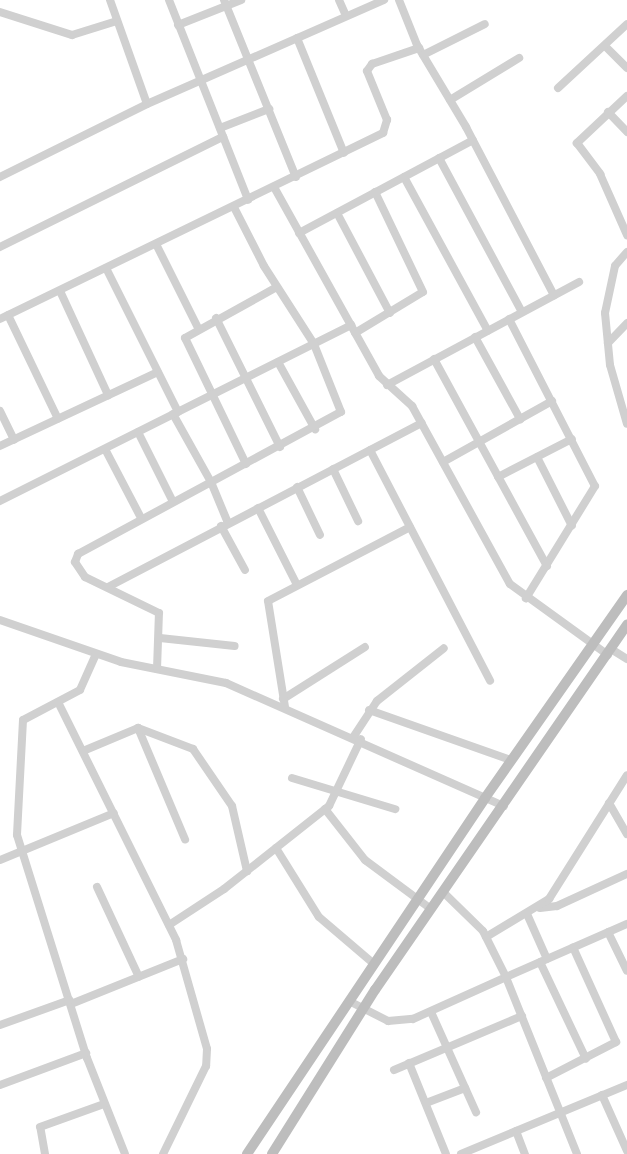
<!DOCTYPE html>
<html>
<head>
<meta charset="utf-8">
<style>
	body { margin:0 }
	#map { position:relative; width:627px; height:1154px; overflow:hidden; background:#fff; font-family:"Work Sans",sans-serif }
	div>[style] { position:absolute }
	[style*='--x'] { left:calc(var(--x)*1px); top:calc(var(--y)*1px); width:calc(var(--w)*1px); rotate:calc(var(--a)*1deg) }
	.street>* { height:8px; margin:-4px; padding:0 4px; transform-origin:4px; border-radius:4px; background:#d0d0d0 }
	.secondary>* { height:10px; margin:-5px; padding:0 5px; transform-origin:5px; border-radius:5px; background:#bdbdbd }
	span { translate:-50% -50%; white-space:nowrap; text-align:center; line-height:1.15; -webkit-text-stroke:6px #fff; paint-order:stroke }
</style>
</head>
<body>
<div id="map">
	<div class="street">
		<i style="--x:110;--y:0;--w:110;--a:70.4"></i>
		<i style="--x:169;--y:0;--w:215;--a:68.4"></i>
		<i style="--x:224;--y:0;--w:191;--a:67.9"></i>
		<i style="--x:339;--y:0;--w:17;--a:66"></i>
		<i style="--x:399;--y:0;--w:48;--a:68.2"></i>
		<i style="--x:417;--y:45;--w:96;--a:59.1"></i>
		<i style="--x:466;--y:127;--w:190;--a:62.4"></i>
		<i style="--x:0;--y:12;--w:76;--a:17.7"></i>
		<i style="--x:72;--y:35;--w:47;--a:-17.3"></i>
		<i style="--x:178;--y:25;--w:68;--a:-21.6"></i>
		<i style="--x:297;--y:38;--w:124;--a:67.8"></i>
		<i style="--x:605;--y:46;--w:31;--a:45"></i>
		<i style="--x:423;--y:55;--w:69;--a:-26.6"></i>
		<i style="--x:558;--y:88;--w:94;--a:-42.8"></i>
		<i style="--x:627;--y:96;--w:69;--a:136.8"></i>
		<i style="--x:577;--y:143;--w:39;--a:53"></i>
		<i style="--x:600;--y:174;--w:67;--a:66.1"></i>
		<i style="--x:450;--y:100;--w:81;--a:-31.3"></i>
		<i style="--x:608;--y:112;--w:28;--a:46"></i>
		<i style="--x:220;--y:128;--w:53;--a:-21.2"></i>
		<i style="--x:439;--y:158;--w:175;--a:61.7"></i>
		<i style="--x:0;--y:177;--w:164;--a:-26.4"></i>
		<i style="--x:147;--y:104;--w:259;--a:-23.7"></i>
		<i style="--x:404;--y:177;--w:175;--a:61.4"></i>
		<i style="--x:274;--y:187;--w:216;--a:60.9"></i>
		<i style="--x:379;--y:376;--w:45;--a:42.3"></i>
		<i style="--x:412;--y:406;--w:203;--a:61.2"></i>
		<i style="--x:510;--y:584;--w:121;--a:35.9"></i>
		<i style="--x:337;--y:213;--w:113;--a:62.1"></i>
		<i style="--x:299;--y:233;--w:197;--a:-28.1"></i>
		<i style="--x:156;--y:244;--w:94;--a:63.4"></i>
		<i style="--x:0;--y:247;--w:249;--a:-26.3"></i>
		<i style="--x:627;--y:252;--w:18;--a:131"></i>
		<i style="--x:615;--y:266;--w:48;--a:102"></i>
		<i style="--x:605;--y:313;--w:52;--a:84.5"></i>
		<i style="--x:610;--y:365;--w:61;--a:73.9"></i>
		<i style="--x:106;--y:268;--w:161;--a:63.4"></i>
		<i style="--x:60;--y:291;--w:115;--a:65.2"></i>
		<i style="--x:8;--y:315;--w:115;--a:64.3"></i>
		<i style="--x:216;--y:318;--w:144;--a:63.6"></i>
		<i style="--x:0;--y:319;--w:426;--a:-25.9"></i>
		<i style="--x:383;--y:133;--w:14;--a:-73"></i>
		<i style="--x:387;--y:120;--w:53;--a:-112.2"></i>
		<i style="--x:367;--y:71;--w:9;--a:-54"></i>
		<i style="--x:372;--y:64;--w:50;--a:-18.8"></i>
		<i style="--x:509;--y:319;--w:188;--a:62.8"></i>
		<i style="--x:595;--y:486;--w:132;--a:121.6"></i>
		<i style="--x:355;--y:333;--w:79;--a:-31.1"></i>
		<i style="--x:423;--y:292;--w:111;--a:-115.6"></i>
		<i style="--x:475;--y:337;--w:94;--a:61.2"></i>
		<i style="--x:608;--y:343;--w:28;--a:-46"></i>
		<i style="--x:434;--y:359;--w:236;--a:61.4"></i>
		<i style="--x:278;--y:362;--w:77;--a:61.1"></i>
		<i style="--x:387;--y:385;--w:218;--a:-28.2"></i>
		<i style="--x:0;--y:411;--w:32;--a:64"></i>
		<i style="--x:173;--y:414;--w:78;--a:60.8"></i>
		<i style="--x:211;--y:482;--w:44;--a:67.5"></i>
		<i style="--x:138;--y:432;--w:78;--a:63.4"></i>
		<i style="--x:0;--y:446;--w:174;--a:-25.1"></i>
		<i style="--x:105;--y:449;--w:78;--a:62.4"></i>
		<i style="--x:370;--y:450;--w:260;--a:62.5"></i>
		<i style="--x:537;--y:457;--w:77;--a:63.1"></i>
		<i style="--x:443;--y:462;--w:125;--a:-29.2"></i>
		<i style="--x:246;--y:464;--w:140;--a:-115.8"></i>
		<i style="--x:185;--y:338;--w:105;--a:-29"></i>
		<i style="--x:333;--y:469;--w:58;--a:64.3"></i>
		<i style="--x:498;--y:477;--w:83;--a:-27.2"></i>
		<i style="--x:297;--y:487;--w:53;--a:64.4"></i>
		<i style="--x:0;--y:501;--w:393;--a:-26.6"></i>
		<i style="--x:258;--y:508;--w:86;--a:63.1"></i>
		<i style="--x:221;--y:526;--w:50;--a:61.4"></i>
		<i style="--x:108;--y:587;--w:354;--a:-27.6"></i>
		<i style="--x:0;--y:620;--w:128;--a:19.1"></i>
		<i style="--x:121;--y:662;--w:107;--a:11.3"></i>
		<i style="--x:226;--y:683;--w:304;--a:23.9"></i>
		<i style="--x:160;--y:638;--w:75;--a:6.1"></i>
		<i style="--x:611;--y:649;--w:19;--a:32"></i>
		<i style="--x:96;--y:654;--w:39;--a:114"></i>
		<i style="--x:80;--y:690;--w:64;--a:152.2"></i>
		<i style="--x:23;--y:720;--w:115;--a:93"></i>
		<i style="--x:17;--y:835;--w:234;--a:72.6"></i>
		<i style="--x:87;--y:1058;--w:103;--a:68.4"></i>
		<i style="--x:157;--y:669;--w:56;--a:-88"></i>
		<i style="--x:159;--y:613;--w:82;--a:-154.1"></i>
		<i style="--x:85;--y:577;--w:18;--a:-124"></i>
		<i style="--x:75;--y:562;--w:9;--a:-69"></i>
		<i style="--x:78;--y:554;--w:299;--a:-28.4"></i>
		<i style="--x:341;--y:412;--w:73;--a:-111.7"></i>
		<i style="--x:314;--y:344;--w:93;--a:-122.7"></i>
		<i style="--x:264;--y:266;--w:66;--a:-117"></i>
		<i style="--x:283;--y:699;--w:97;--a:-32.4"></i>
		<i style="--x:58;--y:702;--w:266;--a:63.6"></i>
		<i style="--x:176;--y:940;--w:113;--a:74.1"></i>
		<i style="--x:207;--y:1049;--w:17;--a:93"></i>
		<i style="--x:206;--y:1066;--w:98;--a:116"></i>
		<i style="--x:285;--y:707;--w:107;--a:-99.1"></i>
		<i style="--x:268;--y:601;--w:160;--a:-27.5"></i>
		<i style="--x:369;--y:710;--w:151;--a:19.4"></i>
		<i style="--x:138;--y:728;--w:121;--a:67.1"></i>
		<i style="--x:354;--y:736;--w:42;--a:-56.7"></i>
		<i style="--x:377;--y:701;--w:85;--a:-38.3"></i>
		<i style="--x:83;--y:751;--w:60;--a:-22.7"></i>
		<i style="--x:138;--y:728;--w:59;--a:20.9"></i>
		<i style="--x:193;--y:749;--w:69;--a:55.6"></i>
		<i style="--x:232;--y:806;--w:67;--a:77"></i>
		<i style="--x:292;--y:778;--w:108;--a:16.8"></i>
		<i style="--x:609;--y:803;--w:36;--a:60"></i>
		<i style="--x:325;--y:809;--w:65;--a:51.9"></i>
		<i style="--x:365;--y:860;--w:82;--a:36.6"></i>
		<i style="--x:276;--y:848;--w:81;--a:58.1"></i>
		<i style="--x:319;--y:917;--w:72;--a:40.5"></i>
		<i style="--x:0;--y:860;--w:123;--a:-22.4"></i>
		<i style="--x:97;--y:887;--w:99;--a:65"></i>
		<i style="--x:540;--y:908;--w:17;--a:-7"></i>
		<i style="--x:557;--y:906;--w:77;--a:-24.6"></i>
		<i style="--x:527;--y:914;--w:49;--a:66"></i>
		<i style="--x:169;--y:925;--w:66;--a:-33.2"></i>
		<i style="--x:224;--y:889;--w:134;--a:-38.3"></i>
		<i style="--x:329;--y:806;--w:74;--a:-64.5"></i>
		<i style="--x:608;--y:932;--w:43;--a:64"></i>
		<i style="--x:486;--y:937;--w:74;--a:-31.1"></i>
		<i style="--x:549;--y:899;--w:146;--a:-57.8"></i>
		<i style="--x:540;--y:962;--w:107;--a:64.6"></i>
		<i style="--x:349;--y:1001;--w:44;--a:27.1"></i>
		<i style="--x:388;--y:1021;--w:25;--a:-5"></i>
		<i style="--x:413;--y:1019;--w:102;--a:-24.3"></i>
		<i style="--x:506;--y:977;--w:51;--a:-116.6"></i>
		<i style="--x:483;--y:931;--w:56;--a:-135.7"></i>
		<i style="--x:71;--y:1004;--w:121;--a:-21.9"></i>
		<i style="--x:431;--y:1012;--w:110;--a:65.8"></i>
		<i style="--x:0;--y:1025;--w:74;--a:-19.7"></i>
		<i style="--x:409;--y:1063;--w:98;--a:67.9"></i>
		<i style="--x:394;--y:1070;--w:139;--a:-22.9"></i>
		<i style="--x:546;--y:1078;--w:79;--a:-27.2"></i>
		<i style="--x:616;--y:1042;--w:104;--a:-114.4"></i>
		<i style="--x:0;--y:1085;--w:92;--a:-20.4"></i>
		<i style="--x:602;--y:1095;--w:61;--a:65.9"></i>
		<i style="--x:426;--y:1103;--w:42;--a:-21"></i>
		<i style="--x:516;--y:1131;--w:25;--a:69"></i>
		<i style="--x:45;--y:1154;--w:27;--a:-100"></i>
		<i style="--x:40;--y:1127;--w:68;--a:-19.8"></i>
		<i style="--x:461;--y:1154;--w:180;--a:-22.6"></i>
		<i style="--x:577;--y:1154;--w:191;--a:-111.9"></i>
		<i style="--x:506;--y:977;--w:132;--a:-23.7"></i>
	</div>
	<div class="secondary">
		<i style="--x:247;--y:1154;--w:428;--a:-56.2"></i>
		<i style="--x:485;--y:798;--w:248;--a:-55"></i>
		<i style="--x:272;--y:1154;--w:194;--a:-57.9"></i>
		<i style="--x:375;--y:990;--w:444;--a:-55.4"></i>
	</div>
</div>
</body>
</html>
